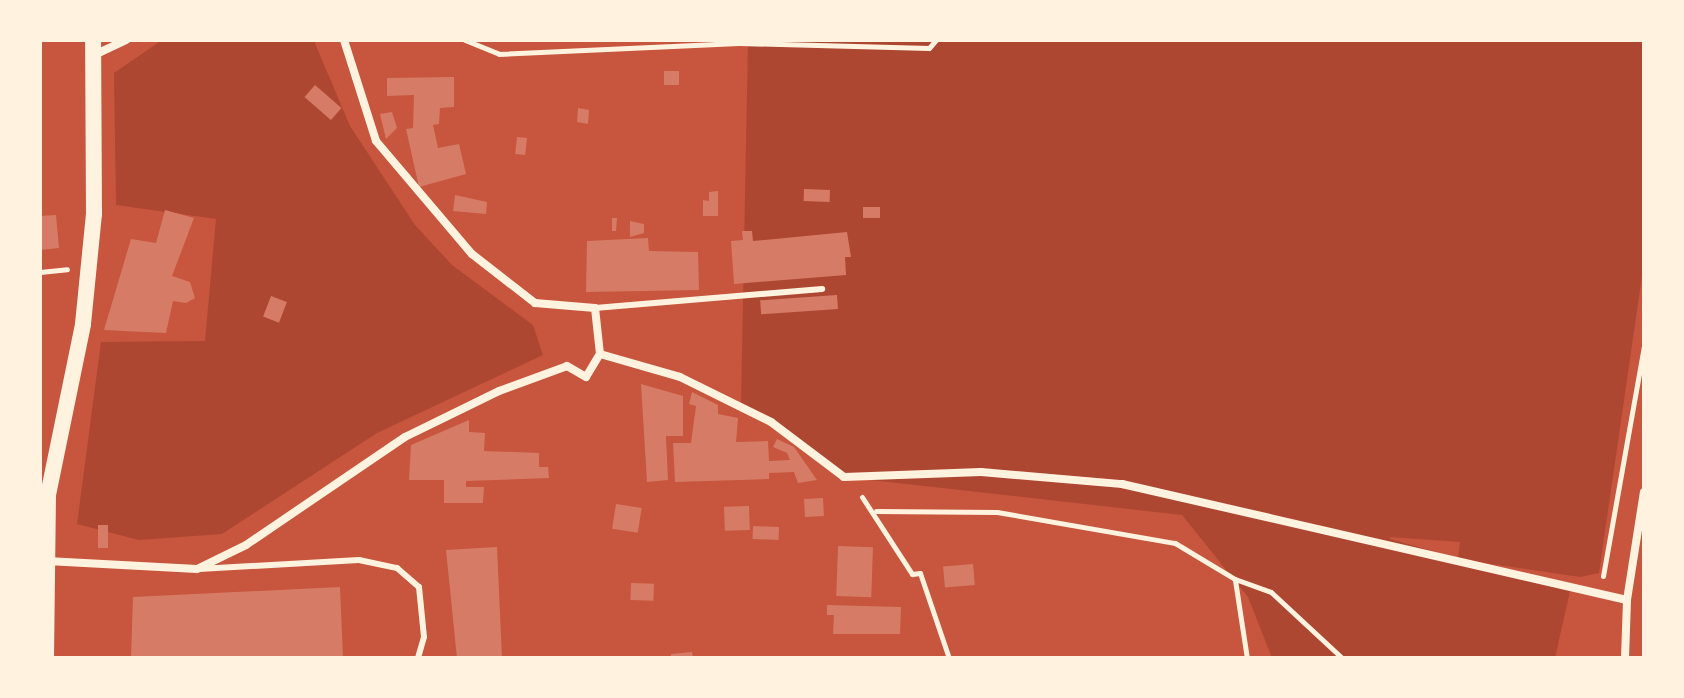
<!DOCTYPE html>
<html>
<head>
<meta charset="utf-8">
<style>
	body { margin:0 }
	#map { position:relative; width:1684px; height:698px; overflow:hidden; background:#c8553d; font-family:Quicksand,sans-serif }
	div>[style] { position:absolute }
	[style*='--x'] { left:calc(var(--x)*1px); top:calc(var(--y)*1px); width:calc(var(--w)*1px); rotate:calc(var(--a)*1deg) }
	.green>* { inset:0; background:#ae4732 }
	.building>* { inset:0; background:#d67c66; transform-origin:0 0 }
	.path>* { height:5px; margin:-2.5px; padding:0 2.5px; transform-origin:2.5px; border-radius:2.5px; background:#fff3e0 }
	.service>* { height:6px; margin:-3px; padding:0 3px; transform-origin:3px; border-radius:3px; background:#fff3e0 }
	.minor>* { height:8px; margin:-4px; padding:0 4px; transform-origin:4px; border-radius:4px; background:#fff3e0 }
	.secondary>* { height:16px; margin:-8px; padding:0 8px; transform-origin:8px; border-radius:8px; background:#fff3e0 }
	span { translate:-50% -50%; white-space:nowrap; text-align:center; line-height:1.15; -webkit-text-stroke:6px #fff3e0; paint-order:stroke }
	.frame { position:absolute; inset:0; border:42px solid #fff3e0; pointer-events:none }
</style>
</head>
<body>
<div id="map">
	<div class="green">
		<i style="clip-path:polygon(162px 40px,314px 41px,350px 126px,415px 225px,452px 265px,533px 325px,543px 355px,377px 433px,222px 534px,139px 540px,77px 524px,101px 342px,205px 341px,216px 219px,116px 205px,114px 73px)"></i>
		<i style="clip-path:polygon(evenodd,748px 40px,1644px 40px,1644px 262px,1599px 573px,1580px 577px,1471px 561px,1570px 591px,1555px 658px,1272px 658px,1248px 597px,1182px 515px,844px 477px,741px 406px,748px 40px,1390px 537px,1460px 542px,1458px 558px,1390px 539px,1390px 537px)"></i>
	</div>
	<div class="building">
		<i style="left:664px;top:71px;width:15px;height:14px"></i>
		<i style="clip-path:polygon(454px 77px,454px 107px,440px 108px,439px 124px,433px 125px,438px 148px,459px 144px,466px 174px,419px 187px,406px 129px,413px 128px,414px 95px,387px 96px,387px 78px)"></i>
		<i style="left:315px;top:85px;width:35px;height:16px;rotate:41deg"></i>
		<i style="clip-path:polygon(578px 108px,589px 110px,588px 124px,577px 122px)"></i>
		<i style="clip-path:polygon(392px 112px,397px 128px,386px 139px,380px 114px)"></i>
		<i style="left:517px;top:137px;width:10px;height:17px;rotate:6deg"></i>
		<i style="left:804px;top:189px;width:26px;height:12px;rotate:2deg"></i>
		<i style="clip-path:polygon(718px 191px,718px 216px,703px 216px,703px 200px,709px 201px,709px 192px)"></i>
		<i style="clip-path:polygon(455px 195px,487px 202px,486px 214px,453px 211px)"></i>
		<i style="left:863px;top:207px;width:17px;height:11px"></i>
		<i style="clip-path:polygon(165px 210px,194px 218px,172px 276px,190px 282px,195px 298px,186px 303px,173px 301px,166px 333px,104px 330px,131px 239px,156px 243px)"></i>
		<i style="clip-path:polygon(56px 215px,59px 248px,40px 250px,40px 216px)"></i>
		<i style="clip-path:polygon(612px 218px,617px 218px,616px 231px,612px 231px)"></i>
		<i style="clip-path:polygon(630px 221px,644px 224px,644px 233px,630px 237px)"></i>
		<i style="clip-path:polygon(742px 231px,752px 231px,753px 241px,847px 232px,851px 257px,845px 257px,846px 275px,734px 284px,731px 241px,743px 240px)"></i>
		<i style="clip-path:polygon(648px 238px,649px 251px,698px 252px,699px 290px,586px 292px,587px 241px)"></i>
		<i style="left:837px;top:295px;width:14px;height:77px;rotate:86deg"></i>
		<i style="left:271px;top:296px;width:17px;height:22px;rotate:21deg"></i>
		<i style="clip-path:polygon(641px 384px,683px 396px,683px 436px,666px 436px,668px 480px,647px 482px)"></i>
		<i style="clip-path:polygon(692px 392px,718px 405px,718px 414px,738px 418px,736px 442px,768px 441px,769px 461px,790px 460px,787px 453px,773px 447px,777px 439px,794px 447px,817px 480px,798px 483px,794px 472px,769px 473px,769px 479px,675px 482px,673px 443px,691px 443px,696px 406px,689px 404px)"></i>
		<i style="clip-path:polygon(469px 420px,469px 432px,485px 433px,484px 451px,539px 453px,539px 467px,548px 467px,549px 478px,466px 481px,466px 487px,484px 487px,483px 503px,444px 503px,444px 480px,409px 480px,411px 445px)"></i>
		<i style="left:823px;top:498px;width:18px;height:19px;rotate:87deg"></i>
		<i style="left:616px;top:504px;width:26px;height:25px;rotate:9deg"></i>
		<i style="left:749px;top:506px;width:24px;height:25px;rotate:88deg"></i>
		<i style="left:98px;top:525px;width:10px;height:23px"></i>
		<i style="left:753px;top:526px;width:26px;height:13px;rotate:2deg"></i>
		<i style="left:838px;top:546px;width:35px;height:50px;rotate:2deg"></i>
		<i style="clip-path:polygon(497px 547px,502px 658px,457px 658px,446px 550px)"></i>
		<i style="left:973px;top:564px;width:21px;height:30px;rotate:85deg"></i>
		<i style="left:631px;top:583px;width:23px;height:17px;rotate:2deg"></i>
		<i style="clip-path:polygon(340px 587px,343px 658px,131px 658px,133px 597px)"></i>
		<i style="clip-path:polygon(827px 605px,901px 607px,900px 634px,833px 634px,834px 615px,827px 615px)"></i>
		<i style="clip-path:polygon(692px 652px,693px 658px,671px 658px,671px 654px)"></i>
	</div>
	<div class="path">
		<i style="--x:465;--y:40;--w:37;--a:22"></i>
		<i style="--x:499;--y:54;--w:240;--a:-2.6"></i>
		<i style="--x:739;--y:43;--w:190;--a:1.5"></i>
		<i style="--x:929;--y:48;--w:11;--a:-49"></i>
		<i style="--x:40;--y:272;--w:27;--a:-6"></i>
		<i style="--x:862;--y:497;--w:92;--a:57"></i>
		<i style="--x:912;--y:574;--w:8;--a:-7"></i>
		<i style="--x:920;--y:573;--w:90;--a:71.2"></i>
		<i style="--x:876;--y:511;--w:121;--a:0.5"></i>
		<i style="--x:997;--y:512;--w:181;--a:9.9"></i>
		<i style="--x:1175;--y:543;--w:70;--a:31"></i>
		<i style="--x:1235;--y:579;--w:38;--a:20"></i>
		<i style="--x:1271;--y:592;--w:97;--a:42.9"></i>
		<i style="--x:1603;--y:576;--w:235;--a:-79.9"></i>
		<i style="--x:1235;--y:580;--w:79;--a:81.3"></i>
	</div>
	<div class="service">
		<i style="--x:595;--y:308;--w:228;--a:-4.8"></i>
		<i style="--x:199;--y:569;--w:160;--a:-3.2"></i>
		<i style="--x:359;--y:560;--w:39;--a:12"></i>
		<i style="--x:397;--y:568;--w:29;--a:41"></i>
		<i style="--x:419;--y:587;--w:50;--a:84.3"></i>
		<i style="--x:424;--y:637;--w:22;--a:106"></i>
	</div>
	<div class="minor">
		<i style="--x:344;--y:40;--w:106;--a:72.4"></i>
		<i style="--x:376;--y:141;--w:148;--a:49.7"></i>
		<i style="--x:472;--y:254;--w:80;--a:37.9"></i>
		<i style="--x:535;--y:303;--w:60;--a:4.8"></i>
		<i style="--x:595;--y:308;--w:46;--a:83.8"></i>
		<i style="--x:600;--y:354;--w:83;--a:16"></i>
		<i style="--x:680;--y:377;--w:102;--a:26.3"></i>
		<i style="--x:771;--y:422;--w:91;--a:37"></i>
		<i style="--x:844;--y:477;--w:137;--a:-2.1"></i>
		<i style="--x:981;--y:472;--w:142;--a:4.9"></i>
		<i style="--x:1122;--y:484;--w:518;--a:12.94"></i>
		<i style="--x:92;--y:56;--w:38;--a:-25"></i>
		<i style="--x:47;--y:561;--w:150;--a:3.1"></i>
		<i style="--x:197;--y:569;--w:55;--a:-26.1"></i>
		<i style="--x:246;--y:545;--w:192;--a:-34.2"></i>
		<i style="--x:405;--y:437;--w:105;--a:-26.1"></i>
		<i style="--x:499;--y:391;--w:72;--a:-20.2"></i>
		<i style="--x:567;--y:366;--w:22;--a:30"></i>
		<i style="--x:586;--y:377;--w:27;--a:-59"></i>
		<i style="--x:1625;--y:658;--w:58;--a:-88"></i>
		<i style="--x:1627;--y:600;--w:109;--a:-81.1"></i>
	</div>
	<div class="secondary">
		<i style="--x:46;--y:658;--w:163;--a:-89.3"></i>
		<i style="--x:48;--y:495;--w:175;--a:-78.4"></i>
		<i style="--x:83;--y:324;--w:111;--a:-84.3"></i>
		<i style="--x:94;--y:214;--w:174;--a:-90.3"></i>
	</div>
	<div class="frame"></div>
</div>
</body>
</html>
